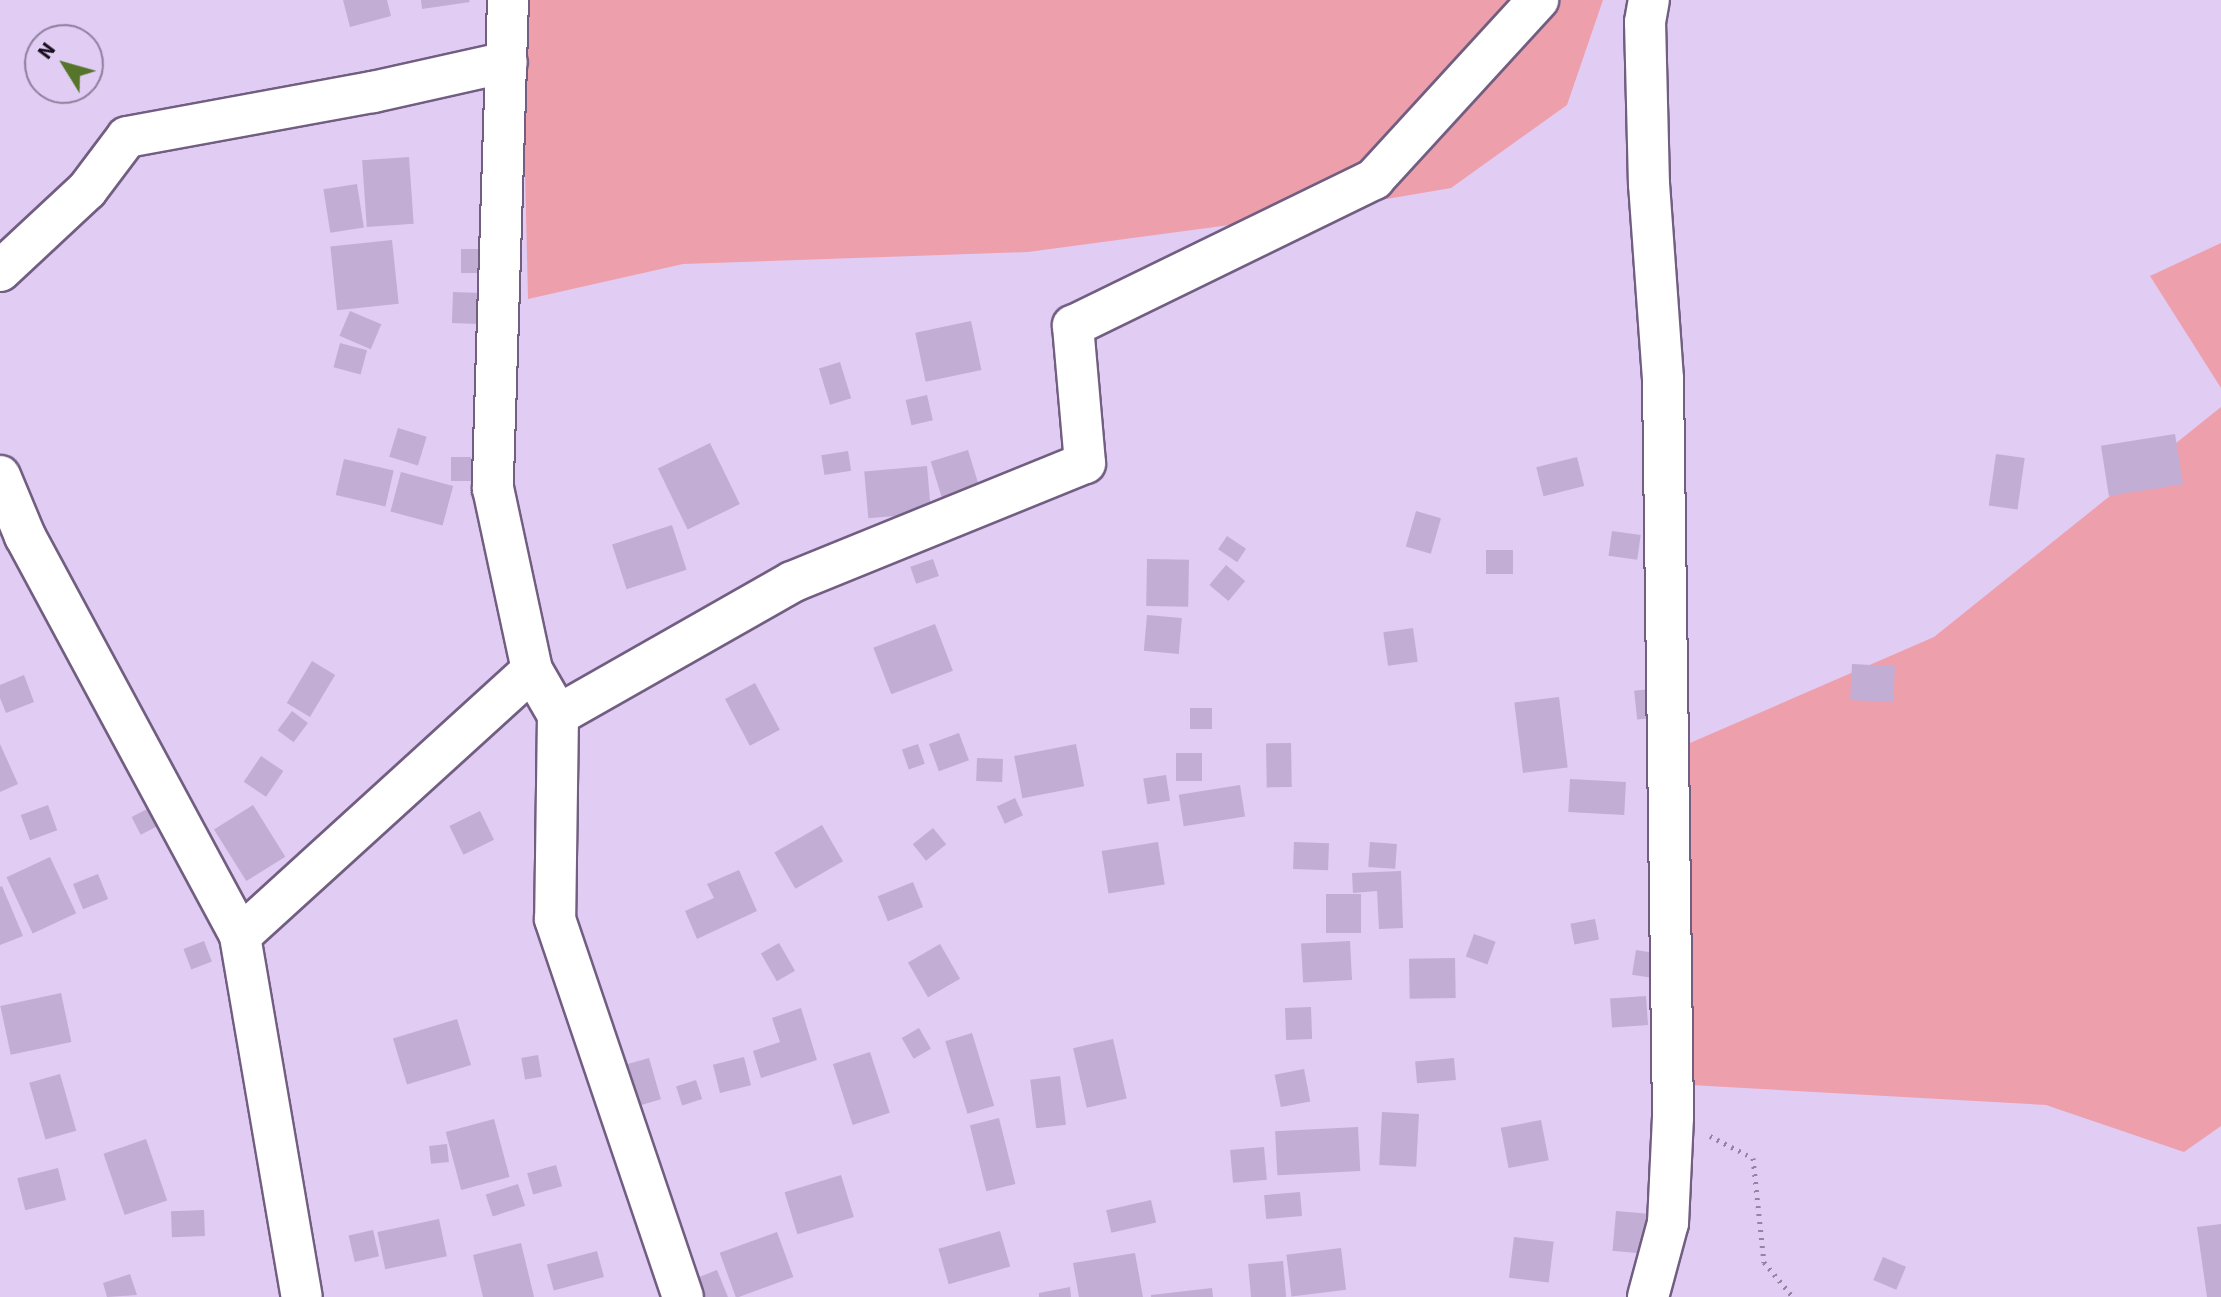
<!DOCTYPE html>
<html>
<head>
<meta charset="utf-8">
<style>
	body { margin:0 }
	#map { position:relative; width:2221px; height:1297px; overflow:hidden; background:#e1ccf4; font-family:"Source Sans 3",sans-serif }
	div>[style] { position:absolute }
	[style*='--x'] { left:calc(var(--x)*1px); top:calc(var(--y)*1px); width:calc(var(--w)*1px); rotate:calc(var(--a)*1deg) }
	.green>* { inset:0; background:#ee9fac }
	.building>* { inset:0; background:#c2add4; transform-origin:0 0 }
	.path>* { height:5px; margin-top:-2.5px; transform-origin:0; background:repeating-linear-gradient(90deg,#9484a2 0 2px,transparent 0 8px) }
	.roads { filter:drop-shadow(2px 0 #715e81) drop-shadow(-2px 0 #715e81) drop-shadow(0 2px #715e81) drop-shadow(0 -2px #715e81) }
	.street>* { height:40px; margin:-20px; padding:0 20px; transform-origin:20px; border-radius:20px; background:#fff }
	span { translate:-50% -50%; white-space:nowrap; text-align:center; line-height:1.15; -webkit-text-stroke:8px #e1ccf4; paint-order:stroke }
	.north { position:absolute; left:24px; top:24px; width:80px; height:80px; box-sizing:border-box; background:#e1ccf4; border:2px solid #8f809d; border-radius:50%; rotate:307deg; font-size:22px; font-weight:700; line-height:32px; text-align:center; color:#150d1b }
	.north::after { content:''; display:block; margin:auto; width:28px; height:36px; background:#56752b; clip-path:polygon(50% 0,100% 100%,50% 72%,0 100%) }
</style>
</head>
<body>
<div id="map">
	<div class="green">
		<i style="clip-path:polygon(521px 0,1603px 0,1567px 105px,1451px 188px,1252px 222px,1028px 252px,683px 264px,528px 299px)"></i>
		<i style="clip-path:polygon(2221px 243px,2221px 388px,2150px 276px)"></i>
		<i style="clip-path:polygon(2221px 407px,2221px 1126px,2184px 1152px,2046px 1105px,1673px 1084px,1683px 746px,1934px 637px)"></i>
	</div>
	<div class="building">
		<i style="clip-path:polygon(343px 0,387px 0,391px 16px,350px 27px)"></i>
		<i style="clip-path:polygon(421px 0,469px 0,470px 2px,422px 9px)"></i>
		<i style="left:409px;top:157px;width:67px;height:47px;rotate:86deg"></i>
		<i style="left:357px;top:184px;width:44px;height:34px;rotate:81deg"></i>
		<i style="left:392px;top:240px;width:64px;height:62px;rotate:84deg"></i>
		<i style="left:484px;top:249px;width:24px;height:23px;rotate:90deg"></i>
		<i style="left:453px;top:292px;width:27px;height:31px;rotate:2deg"></i>
		<i style="left:350px;top:311px;width:34px;height:27px;rotate:23deg"></i>
		<i style="left:971px;top:321px;width:50px;height:57px;rotate:78deg"></i>
		<i style="left:340px;top:343px;width:28px;height:25px;rotate:15deg"></i>
		<i style="left:840px;top:362px;width:38px;height:22px;rotate:73deg"></i>
		<i style="left:927px;top:395px;width:26px;height:22px;rotate:77deg"></i>
		<i style="left:398px;top:428px;width:30px;height:30px;rotate:17deg"></i>
		<i style="left:2175px;top:434px;width:51px;height:75px;rotate:81deg"></i>
		<i style="left:710px;top:443px;width:68px;height:58px;rotate:64deg"></i>
		<i style="left:968px;top:450px;width:47px;height:39px;rotate:73deg"></i>
		<i style="left:848px;top:451px;width:20px;height:27px;rotate:81deg"></i>
		<i style="left:1996px;top:454px;width:29px;height:52px;rotate:8deg"></i>
		<i style="left:451px;top:457px;width:20px;height:24px"></i>
		<i style="left:1577px;top:457px;width:30px;height:42px;rotate:76deg"></i>
		<i style="left:344px;top:459px;width:51px;height:37px;rotate:13deg"></i>
		<i style="left:927px;top:466px;width:47px;height:63px;rotate:85deg"></i>
		<i style="left:401px;top:472px;width:54px;height:41px;rotate:15deg"></i>
		<i style="left:1416px;top:511px;width:26px;height:37px;rotate:16deg"></i>
		<i style="left:672px;top:525px;width:47px;height:63px;rotate:72deg"></i>
		<i style="left:1612px;top:531px;width:29px;height:25px;rotate:8deg"></i>
		<i style="left:1227px;top:536px;width:23px;height:16px;rotate:34deg"></i>
		<i style="left:1513px;top:550px;width:24px;height:27px;rotate:90deg"></i>
		<i style="left:933px;top:559px;width:18px;height:24px;rotate:71deg"></i>
		<i style="left:1147px;top:559px;width:42px;height:47px;rotate:1deg"></i>
		<i style="left:1226px;top:565px;width:25px;height:26px;rotate:40deg"></i>
		<i style="left:1147px;top:615px;width:35px;height:36px;rotate:5deg"></i>
		<i style="left:935px;top:624px;width:50px;height:66px;rotate:69deg"></i>
		<i style="left:1413px;top:628px;width:34px;height:30px;rotate:82deg"></i>
		<i style="left:312px;top:661px;width:27px;height:49px;rotate:31deg"></i>
		<i style="left:1852px;top:664px;width:43px;height:36px;rotate:3deg"></i>
		<i style="clip-path:polygon(24px 675px,34px 702px,6px 713px,0 698px,0 685px)"></i>
		<i style="left:755px;top:683px;width:53px;height:34px;rotate:62deg"></i>
		<i style="left:1660px;top:688px;width:29px;height:26px;rotate:84deg"></i>
		<i style="left:1559px;top:697px;width:71px;height:45px;rotate:83deg"></i>
		<i style="left:1190px;top:708px;width:22px;height:21px"></i>
		<i style="left:292px;top:711px;width:20px;height:24px;rotate:37deg"></i>
		<i style="left:959px;top:733px;width:29px;height:32px;rotate:70deg"></i>
		<i style="left:1291px;top:743px;width:44px;height:25px;rotate:89deg"></i>
		<i style="clip-path:polygon(0 744px,18px 784px,0 792px)"></i>
		<i style="left:918px;top:744px;width:21px;height:17px;rotate:71deg"></i>
		<i style="left:1076px;top:744px;width:43px;height:63px;rotate:79deg"></i>
		<i style="left:1202px;top:753px;width:28px;height:26px;rotate:90deg"></i>
		<i style="left:261px;top:756px;width:27px;height:31px;rotate:34deg"></i>
		<i style="left:977px;top:758px;width:26px;height:23px;rotate:2deg"></i>
		<i style="left:1166px;top:775px;width:26px;height:23px;rotate:81deg"></i>
		<i style="left:1570px;top:779px;width:56px;height:33px;rotate:3deg"></i>
		<i style="left:1240px;top:785px;width:32px;height:62px;rotate:81deg"></i>
		<i style="left:1015px;top:798px;width:19px;height:20px;rotate:65deg"></i>
		<i style="left:48px;top:805px;width:27px;height:29px;rotate:70deg"></i>
		<i style="left:253px;top:805px;width:61px;height:46px;rotate:58deg"></i>
		<i style="left:153px;top:806px;width:20px;height:24px;rotate:63deg"></i>
		<i style="left:480px;top:811px;width:32px;height:34px;rotate:64deg"></i>
		<i style="left:822px;top:825px;width:42px;height:55px;rotate:60deg"></i>
		<i style="left:933px;top:828px;width:21px;height:26px;rotate:51deg"></i>
		<i style="left:1158px;top:842px;width:43px;height:57px;rotate:81deg"></i>
		<i style="left:1294px;top:842px;width:35px;height:27px;rotate:2deg"></i>
		<i style="left:1370px;top:842px;width:27px;height:25px;rotate:4deg"></i>
		<i style="left:50px;top:857px;width:62px;height:48px;rotate:65deg"></i>
		<i style="clip-path:polygon(739px 870px,757px 911px,697px 939px,685px 911px,714px 898px,707px 884px)"></i>
		<i style="clip-path:polygon(1401px 871px,1403px 928px,1379px 929px,1377px 891px,1353px 893px,1352px 873px)"></i>
		<i style="left:98px;top:874px;width:27px;height:27px;rotate:68deg"></i>
		<i style="left:913px;top:882px;width:27px;height:38px;rotate:68deg"></i>
		<i style="clip-path:polygon(2px 886px,23px 936px,0 945px,0 887px)"></i>
		<i style="left:1326px;top:894px;width:35px;height:39px"></i>
		<i style="left:1595px;top:919px;width:21px;height:25px;rotate:79deg"></i>
		<i style="left:1474px;top:934px;width:23px;height:24px;rotate:20deg"></i>
		<i style="left:204px;top:941px;width:22px;height:22px;rotate:69deg"></i>
		<i style="left:1350px;top:941px;width:39px;height:49px;rotate:87deg"></i>
		<i style="left:779px;top:943px;width:32px;height:21px;rotate:60deg"></i>
		<i style="left:940px;top:944px;width:40px;height:37px;rotate:60deg"></i>
		<i style="left:1636px;top:950px;width:20px;height:25px;rotate:9deg"></i>
		<i style="left:1455px;top:958px;width:40px;height:46px;rotate:89deg"></i>
		<i style="left:61px;top:993px;width:50px;height:62px;rotate:78deg"></i>
		<i style="left:1646px;top:996px;width:29px;height:36px;rotate:86deg"></i>
		<i style="left:1311px;top:1007px;width:32px;height:26px;rotate:88deg"></i>
		<i style="clip-path:polygon(801px 1008px,817px 1060px,761px 1078px,753px 1051px,780px 1042px,772px 1018px)"></i>
		<i style="left:457px;top:1019px;width:48px;height:67px;rotate:73deg"></i>
		<i style="left:919px;top:1028px;width:24px;height:20px;rotate:60deg"></i>
		<i style="left:972px;top:1033px;width:76px;height:28px;rotate:73deg"></i>
		<i style="left:1113px;top:1039px;width:61px;height:41px;rotate:77deg"></i>
		<i style="left:870px;top:1052px;width:64px;height:39px;rotate:72deg"></i>
		<i style="left:538px;top:1055px;width:22px;height:17px;rotate:80deg"></i>
		<i style="left:744px;top:1057px;width:29px;height:32px;rotate:76deg"></i>
		<i style="left:649px;top:1058px;width:43px;height:23px;rotate:74deg"></i>
		<i style="left:1454px;top:1058px;width:22px;height:39px;rotate:85deg"></i>
		<i style="left:1304px;top:1069px;width:33px;height:30px;rotate:79deg"></i>
		<i style="left:60px;top:1074px;width:59px;height:32px;rotate:74deg"></i>
		<i style="left:1060px;top:1076px;width:49px;height:30px;rotate:83deg"></i>
		<i style="left:696px;top:1080px;width:20px;height:21px;rotate:72deg"></i>
		<i style="left:1382px;top:1112px;width:37px;height:53px;rotate:3deg"></i>
		<i style="left:999px;top:1118px;width:68px;height:30px;rotate:76deg"></i>
		<i style="left:494px;top:1119px;width:60px;height:50px;rotate:75deg"></i>
		<i style="left:1541px;top:1120px;width:41px;height:41px;rotate:79deg"></i>
		<i style="left:1358px;top:1127px;width:44px;height:83px;rotate:87deg"></i>
		<i style="left:146px;top:1139px;width:65px;height:45px;rotate:71deg"></i>
		<i style="left:447px;top:1144px;width:18px;height:18px;rotate:84deg"></i>
		<i style="left:1264px;top:1147px;width:33px;height:34px;rotate:85deg"></i>
		<i style="left:556px;top:1165px;width:22px;height:30px;rotate:74deg"></i>
		<i style="left:58px;top:1168px;width:33px;height:42px;rotate:76deg"></i>
		<i style="left:841px;top:1175px;width:44px;height:59px;rotate:73deg"></i>
		<i style="left:518px;top:1184px;width:23px;height:34px;rotate:72deg"></i>
		<i style="left:1300px;top:1192px;width:24px;height:36px;rotate:85deg"></i>
		<i style="left:1151px;top:1200px;width:23px;height:46px;rotate:77deg"></i>
		<i style="left:204px;top:1210px;width:26px;height:33px;rotate:88deg"></i>
		<i style="left:1616px;top:1211px;width:32px;height:40px;rotate:5deg"></i>
		<i style="left:439px;top:1219px;width:38px;height:63px;rotate:78deg"></i>
		<i style="clip-path:polygon(2221px 1224px,2221px 1297px,2207px 1297px,2197px 1227px)"></i>
		<i style="left:373px;top:1230px;width:27px;height:25px;rotate:77deg"></i>
		<i style="left:1000px;top:1231px;width:37px;height:64px;rotate:74deg"></i>
		<i style="left:777px;top:1232px;width:48px;height:61px;rotate:70deg"></i>
		<i style="left:1514px;top:1237px;width:40px;height:41px;rotate:7deg"></i>
		<i style="clip-path:polygon(521px 1243px,534px 1297px,483px 1297px,473px 1255px)"></i>
		<i style="left:1341px;top:1248px;width:42px;height:55px;rotate:83deg"></i>
		<i style="left:597px;top:1251px;width:27px;height:52px;rotate:75deg"></i>
		<i style="clip-path:polygon(1135px 1253px,1143px 1297px,1079px 1297px,1073px 1263px)"></i>
		<i style="left:1883px;top:1257px;width:25px;height:25px;rotate:23deg"></i>
		<i style="left:1283px;top:1261px;width:36px;height:35px;rotate:85deg"></i>
		<i style="clip-path:polygon(717px 1270px,728px 1297px,701px 1297px,694px 1279px)"></i>
		<i style="clip-path:polygon(130px 1274px,137px 1295px,107px 1297px,103px 1283px)"></i>
		<i style="clip-path:polygon(1070px 1287px,1071px 1297px,1039px 1297px,1039px 1293px)"></i>
		<i style="clip-path:polygon(1212px 1288px,1213px 1297px,1151px 1297px,1151px 1295px)"></i>
	</div>
	<div class="path">
		<i style="--x:1710;--y:1136;--w:48;--a:27.1"></i>
		<i style="--x:1753;--y:1158;--w:105;--a:84"></i>
		<i style="--x:1764;--y:1262;--w:45;--a:50.4"></i>
	</div>
	<div class="roads">
		<div class="street">
			<i style="--x:508;--y:0;--w:488;--a:91.8"></i>
			<i style="--x:493;--y:488;--w:186;--a:77.9"></i>
			<i style="--x:0;--y:271;--w:119;--a:-43"></i>
			<i style="--x:87;--y:190;--w:66;--a:-53"></i>
			<i style="--x:127;--y:137;--w:250;--a:-10.4"></i>
			<i style="--x:373;--y:92;--w:137;--a:-12.6"></i>
			<i style="--x:0;--y:476;--w:65;--a:67.4"></i>
			<i style="--x:25;--y:536;--w:454;--a:61.7"></i>
			<i style="--x:240;--y:936;--w:366;--a:80.3"></i>
			<i style="--x:558;--y:715;--w:269;--a:-29.6"></i>
			<i style="--x:792;--y:582;--w:316;--a:-22.1"></i>
			<i style="--x:1085;--y:463;--w:138;--a:-95"></i>
			<i style="--x:1073;--y:326;--w:335;--a:-26"></i>
			<i style="--x:1374;--y:179;--w:243;--a:-47.5"></i>
			<i style="--x:240;--y:936;--w:395;--a:-42.3"></i>
			<i style="--x:532;--y:670;--w:52;--a:60"></i>
			<i style="--x:558;--y:715;--w:204;--a:90.8"></i>
			<i style="--x:555;--y:919;--w:399;--a:71.3"></i>
			<i style="--x:1648;--y:1297;--w:77;--a:-74.9"></i>
			<i style="--x:1668;--y:1223;--w:106;--a:-87.3"></i>
			<i style="--x:1673;--y:1117;--w:738;--a:-90.78"></i>
			<i style="--x:1663;--y:379;--w:195;--a:-94.1"></i>
			<i style="--x:1649;--y:185;--w:163;--a:-91.4"></i>
			<i style="--x:1645;--y:22;--w:22;--a:-80"></i>
		</div>
	</div>
	<div class="north">N</div>
</div>
</body>
</html>
